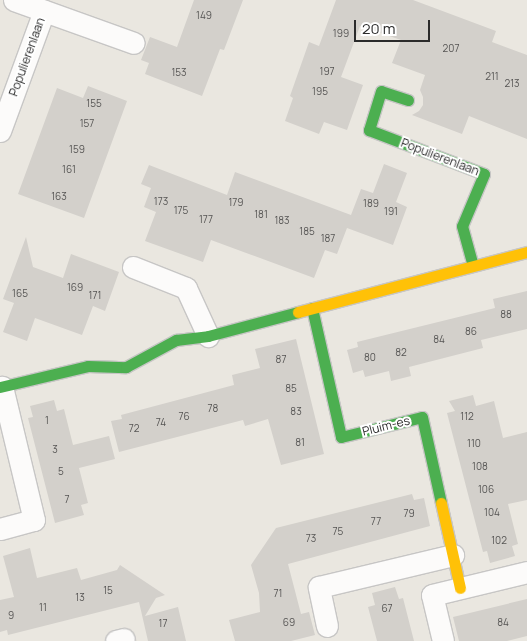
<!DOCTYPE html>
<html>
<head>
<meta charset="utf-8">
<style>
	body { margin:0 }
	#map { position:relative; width:527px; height:641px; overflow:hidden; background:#eae7e0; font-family:Manrope,sans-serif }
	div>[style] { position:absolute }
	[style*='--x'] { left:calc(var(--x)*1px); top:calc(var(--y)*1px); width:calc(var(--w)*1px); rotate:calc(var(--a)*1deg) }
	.building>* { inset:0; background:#d3d0cb }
	.roads { filter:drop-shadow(1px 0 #c7c6c5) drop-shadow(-1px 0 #c7c6c5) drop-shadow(0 1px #c7c6c5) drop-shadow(0 -1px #c7c6c5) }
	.street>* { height:21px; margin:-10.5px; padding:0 10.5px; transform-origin:10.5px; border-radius:10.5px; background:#fcfbfa }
	.fast>* { height:11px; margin:-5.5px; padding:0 5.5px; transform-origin:5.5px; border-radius:5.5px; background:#4caf50 }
	.slow>* { height:11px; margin:-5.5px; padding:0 5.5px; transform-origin:5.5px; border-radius:5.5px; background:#ffc107 }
	span { translate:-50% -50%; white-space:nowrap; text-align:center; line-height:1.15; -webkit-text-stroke:4px #fff; paint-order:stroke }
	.number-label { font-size:10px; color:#565554 }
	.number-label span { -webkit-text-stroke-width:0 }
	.street-label { font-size:12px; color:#2b2b2b }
	.scale { position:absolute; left:354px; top:20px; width:76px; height:22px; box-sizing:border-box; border:2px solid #2b2b2b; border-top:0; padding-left:6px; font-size:15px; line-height:18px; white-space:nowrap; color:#2b2b2b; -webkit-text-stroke:4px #fff; paint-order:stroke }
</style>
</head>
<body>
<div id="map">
	<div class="building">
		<i style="clip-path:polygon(194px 0,243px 0,224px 50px,220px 49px,202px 96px,145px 74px,149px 63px,141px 60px,150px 37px,177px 47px)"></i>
		<i style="clip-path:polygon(336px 0,413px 0,496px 31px,492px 42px,527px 55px,527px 139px,469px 116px,462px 134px,412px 115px,419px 111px,423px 105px,423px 97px,420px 90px,425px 75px,392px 63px,401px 40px,360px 26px,341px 77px,363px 85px,347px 130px,324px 122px,319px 134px,285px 121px,293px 98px,290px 96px,309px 42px,319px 46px)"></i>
		<i style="clip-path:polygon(88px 86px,127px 101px,84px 218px,18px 194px,57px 88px,83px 98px)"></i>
		<i style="clip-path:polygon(384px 164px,407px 173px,396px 202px,407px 207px,393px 245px,347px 228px,337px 254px,325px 250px,314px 278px,211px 240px,203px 262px,145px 241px,156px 212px,144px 207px,151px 188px,141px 184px,149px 165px,227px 195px,235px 172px,351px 215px,361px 189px,373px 193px)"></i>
		<i style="clip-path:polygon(26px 237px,33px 267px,63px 278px,71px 254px,119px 272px,105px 311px,93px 306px,82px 335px,35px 318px,27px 341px,3px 332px,14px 303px,3px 299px)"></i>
		<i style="clip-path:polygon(527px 291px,527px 329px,481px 340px,483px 348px,409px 367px,411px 376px,391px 381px,389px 371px,365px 377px,363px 370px,353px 373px,347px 350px,358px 347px,357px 342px,495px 308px,493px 299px)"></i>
		<i style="clip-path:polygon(296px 339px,324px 454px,281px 465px,268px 419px,245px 426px,243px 420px,119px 452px,111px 421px,122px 419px,121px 415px,234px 385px,232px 375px,260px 368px,255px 349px)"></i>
		<i style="clip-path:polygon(473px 395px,476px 406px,494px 401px,503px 438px,527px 432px,527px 500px,508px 504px,518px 544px,512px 546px,515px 556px,490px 563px,487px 551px,483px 552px,447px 413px,455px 411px,449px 401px)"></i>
		<i style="clip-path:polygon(54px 400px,57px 411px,64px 409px,73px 445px,109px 436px,115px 459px,79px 468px,88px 503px,81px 505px,84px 515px,55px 523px,28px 418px,33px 417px,30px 406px)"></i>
		<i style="clip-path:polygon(412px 494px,414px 500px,424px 498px,430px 526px,288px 564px,301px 614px,309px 612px,315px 635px,291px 641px,235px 641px,229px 620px,260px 612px,259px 593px,251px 565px,276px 528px)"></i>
		<i style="clip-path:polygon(30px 548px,37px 578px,77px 568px,81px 580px,117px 570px,120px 565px,165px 595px,156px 598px,145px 616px,178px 607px,186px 641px,148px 641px,139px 602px,8px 635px,7px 630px,0 632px,0 600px,14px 597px,3px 556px)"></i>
		<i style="clip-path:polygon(395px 587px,399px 599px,403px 598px,414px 641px,377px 641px,368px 607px,375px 605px,372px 593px)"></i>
		<i style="clip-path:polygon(527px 599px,527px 636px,507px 641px,459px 641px,453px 617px)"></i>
	</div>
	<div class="roads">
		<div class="street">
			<i style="--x:14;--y:0;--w:127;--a:19.7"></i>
			<i style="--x:0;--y:131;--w:128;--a:-69.9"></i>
			<i style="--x:133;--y:267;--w:57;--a:21.6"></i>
			<i style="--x:186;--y:288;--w:53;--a:65.4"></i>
			<i style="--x:0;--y:529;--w:35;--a:-15"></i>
			<i style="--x:34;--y:520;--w:137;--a:-103.5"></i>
			<i style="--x:327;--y:626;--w:40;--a:-102"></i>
			<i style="--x:319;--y:587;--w:138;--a:-13.4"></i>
			<i style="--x:116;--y:641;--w:8;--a:-14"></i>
			<i style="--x:443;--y:641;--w:47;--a:-103.4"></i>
			<i style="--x:432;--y:595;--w:98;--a:-13.6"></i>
		</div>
		<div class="fast">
			<i style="--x:408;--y:100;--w:28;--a:-162"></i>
			<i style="--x:381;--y:91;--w:41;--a:107.1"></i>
			<i style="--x:369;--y:130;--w:123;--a:20.9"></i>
			<i style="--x:484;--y:174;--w:56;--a:112.9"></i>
			<i style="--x:462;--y:226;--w:41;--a:74.6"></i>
			<i style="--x:312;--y:308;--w:132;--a:77.3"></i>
			<i style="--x:341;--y:437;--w:83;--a:-13.9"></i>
			<i style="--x:422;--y:417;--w:88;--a:77.5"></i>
			<i style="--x:0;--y:387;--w:90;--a:-13.4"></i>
			<i style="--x:88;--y:366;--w:38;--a:2"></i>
			<i style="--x:126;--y:367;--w:57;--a:-28.4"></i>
			<i style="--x:176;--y:340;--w:32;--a:-7"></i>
			<i style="--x:208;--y:336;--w:93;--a:-14.9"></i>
		</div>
		<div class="slow">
			<i style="--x:298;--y:312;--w:237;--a:-14.7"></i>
			<i style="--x:441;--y:503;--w:87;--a:77.4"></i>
		</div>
	</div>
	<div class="number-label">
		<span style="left:204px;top:16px">149</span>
		<span style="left:341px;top:34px">199</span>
		<span style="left:451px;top:49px">207</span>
		<span style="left:327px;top:72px">197</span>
		<span style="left:179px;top:73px">153</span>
		<span style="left:492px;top:77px">211</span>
		<span style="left:512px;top:84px">213</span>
		<span style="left:320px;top:92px">195</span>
		<span style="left:94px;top:104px">155</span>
		<span style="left:87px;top:124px">157</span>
		<span style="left:77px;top:150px">159</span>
		<span style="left:69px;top:170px">161</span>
		<span style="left:59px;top:197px">163</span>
		<span style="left:161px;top:202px">173</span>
		<span style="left:236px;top:203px">179</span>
		<span style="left:371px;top:204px">189</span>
		<span style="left:181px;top:211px">175</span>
		<span style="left:391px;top:212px">191</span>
		<span style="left:261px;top:215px">181</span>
		<span style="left:206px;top:220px">177</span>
		<span style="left:282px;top:221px">183</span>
		<span style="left:307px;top:232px">185</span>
		<span style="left:328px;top:239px">187</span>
		<span style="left:75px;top:288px">169</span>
		<span style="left:20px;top:294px">165</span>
		<span style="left:95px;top:296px">171</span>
		<span style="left:506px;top:315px">88</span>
		<span style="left:471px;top:332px">86</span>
		<span style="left:439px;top:340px">84</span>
		<span style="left:401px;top:353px">82</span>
		<span style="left:370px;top:358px">80</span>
		<span style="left:281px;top:360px">87</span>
		<span style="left:291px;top:389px">85</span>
		<span style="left:213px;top:409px">78</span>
		<span style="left:296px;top:412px">83</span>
		<span style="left:184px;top:417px">76</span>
		<span style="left:467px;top:417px">112</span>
		<span style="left:47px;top:421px">1</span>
		<span style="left:161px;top:423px">74</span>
		<span style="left:134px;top:429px">72</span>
		<span style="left:300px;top:443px">81</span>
		<span style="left:474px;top:444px">110</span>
		<span style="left:55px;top:450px">3</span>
		<span style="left:480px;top:467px">108</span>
		<span style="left:61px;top:472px">5</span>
		<span style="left:486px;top:490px">106</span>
		<span style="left:67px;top:500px">7</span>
		<span style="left:492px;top:513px">104</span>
		<span style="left:409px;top:514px">79</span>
		<span style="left:376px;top:522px">77</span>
		<span style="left:338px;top:532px">75</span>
		<span style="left:311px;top:539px">73</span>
		<span style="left:499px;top:541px">102</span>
		<span style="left:108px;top:591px">15</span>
		<span style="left:278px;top:594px">71</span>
		<span style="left:80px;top:598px">13</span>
		<span style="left:43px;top:608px">11</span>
		<span style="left:387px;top:609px">67</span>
		<span style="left:11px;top:616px">9</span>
		<span style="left:289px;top:623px">69</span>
		<span style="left:503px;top:623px">84</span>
		<span style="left:163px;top:624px">17</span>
	</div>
	<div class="street-label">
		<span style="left:27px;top:57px;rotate:-70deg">Populierenlaan</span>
		<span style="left:440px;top:157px;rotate:21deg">Populierenlaan</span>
		<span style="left:386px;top:426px;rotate:-14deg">Pluim-es</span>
	</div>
	<div class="scale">20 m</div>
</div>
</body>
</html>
